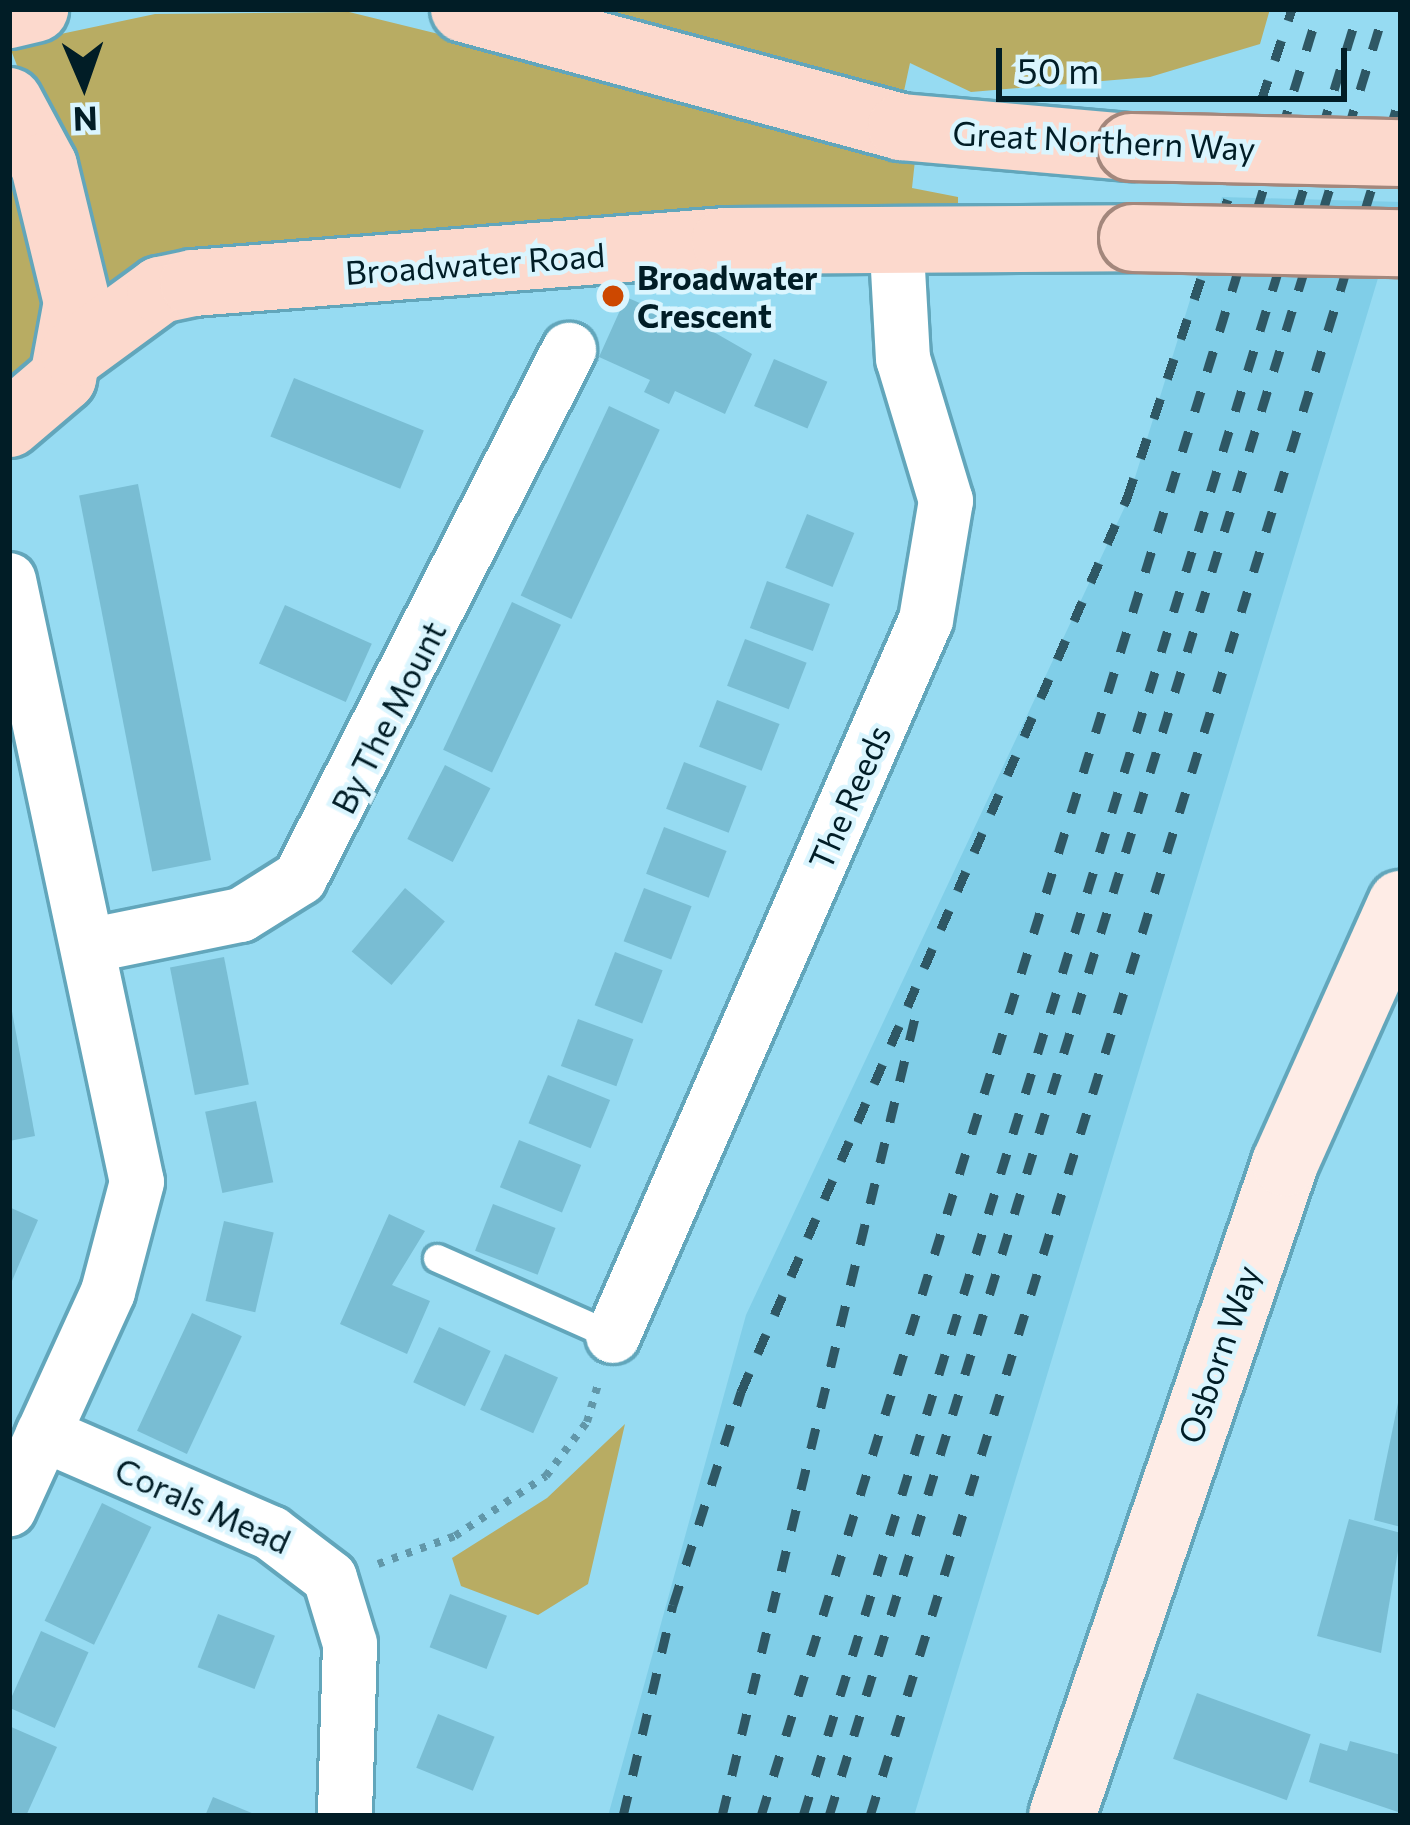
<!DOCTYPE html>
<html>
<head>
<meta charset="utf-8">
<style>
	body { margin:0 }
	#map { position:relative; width:1410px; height:1825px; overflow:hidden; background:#96dbf2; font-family:Commissioner,sans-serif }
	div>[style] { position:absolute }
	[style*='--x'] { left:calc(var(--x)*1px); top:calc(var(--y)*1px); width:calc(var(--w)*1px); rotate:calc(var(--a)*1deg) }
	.built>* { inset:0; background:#80cee8 }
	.green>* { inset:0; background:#b8ac63 }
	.building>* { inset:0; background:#79bdd3; transform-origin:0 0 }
	.path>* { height:8px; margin-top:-4px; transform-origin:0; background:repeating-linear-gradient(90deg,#6197a9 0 6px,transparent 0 15px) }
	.roads { filter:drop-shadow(3px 0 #62a6bb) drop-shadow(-3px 0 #62a6bb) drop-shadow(0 3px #62a6bb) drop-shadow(0 -3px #62a6bb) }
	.lane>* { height:27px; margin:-13.5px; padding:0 13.5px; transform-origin:13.5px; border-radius:13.5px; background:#fff }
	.street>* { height:54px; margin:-27px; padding:0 27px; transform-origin:27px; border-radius:27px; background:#fff }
	.secondary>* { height:66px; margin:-33px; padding:0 33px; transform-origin:33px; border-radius:33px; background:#feece6 }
	.primary>* { height:66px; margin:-33px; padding:0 33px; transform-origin:33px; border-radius:33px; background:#fcd9cd }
	.rail>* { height:9px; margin-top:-4.5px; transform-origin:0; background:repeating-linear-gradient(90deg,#2e5764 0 21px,transparent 0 42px) }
	.bridges { filter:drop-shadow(3px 0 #a3877c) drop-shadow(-3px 0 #a3877c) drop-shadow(0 3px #a3877c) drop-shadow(0 -3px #a3877c) }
	.primary-bridge>* { height:66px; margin:-33px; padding:0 33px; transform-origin:33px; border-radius:33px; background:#fcd9cd }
	.dots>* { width:33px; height:33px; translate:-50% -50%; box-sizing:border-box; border:6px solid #daf5fe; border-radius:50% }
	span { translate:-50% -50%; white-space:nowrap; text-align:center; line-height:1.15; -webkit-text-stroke:9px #daf5fe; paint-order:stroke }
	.street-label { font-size:33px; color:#011d26 }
	.poi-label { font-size:33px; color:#011d26; font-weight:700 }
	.left { translate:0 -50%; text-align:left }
	.frame { position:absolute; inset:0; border:12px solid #011d26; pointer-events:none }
	.north { position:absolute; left:24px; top:24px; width:120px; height:120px; -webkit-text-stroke:9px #daf5fe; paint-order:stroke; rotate:178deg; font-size:33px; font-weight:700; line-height:48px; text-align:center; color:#011d26 }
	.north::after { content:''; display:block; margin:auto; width:42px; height:54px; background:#011d26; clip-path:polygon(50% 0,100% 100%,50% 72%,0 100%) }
	.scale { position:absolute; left:996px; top:48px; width:351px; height:54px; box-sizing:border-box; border:6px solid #011d26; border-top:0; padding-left:15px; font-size:36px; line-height:42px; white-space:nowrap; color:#011d26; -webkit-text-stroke:9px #daf5fe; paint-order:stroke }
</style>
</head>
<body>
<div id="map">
	<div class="built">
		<i style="clip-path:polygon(1222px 197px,1401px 202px,914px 1816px,608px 1816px,746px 1315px,1128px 500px)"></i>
	</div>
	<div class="green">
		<i style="clip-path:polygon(556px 9px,1270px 9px,1260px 44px,1150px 77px,971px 92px,910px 63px,901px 105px)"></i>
		<i style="clip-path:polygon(349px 12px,916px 151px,912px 188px,958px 197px,958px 206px,750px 208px,106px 294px,9px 45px,155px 14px)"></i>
		<i style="clip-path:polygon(9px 160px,50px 273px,42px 351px,9px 383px)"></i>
		<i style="clip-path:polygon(625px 1424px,588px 1584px,538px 1615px,461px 1586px,452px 1558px,547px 1498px)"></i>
	</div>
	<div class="building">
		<i style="clip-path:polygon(626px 297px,667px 315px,670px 307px,752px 354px,725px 414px,675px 391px,669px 404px,644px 392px,650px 380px,599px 357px)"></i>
		<i style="left:774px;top:359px;width:58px;height:51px;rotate:23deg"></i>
		<i style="left:294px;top:378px;width:140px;height:63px;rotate:22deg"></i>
		<i style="left:609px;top:406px;width:56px;height:209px;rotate:25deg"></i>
		<i style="left:138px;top:484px;width:383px;height:60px;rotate:79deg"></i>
		<i style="left:807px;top:514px;width:51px;height:58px;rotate:22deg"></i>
		<i style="left:767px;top:581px;width:67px;height:50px;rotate:20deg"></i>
		<i style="left:512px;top:602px;width:54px;height:163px;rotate:25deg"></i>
		<i style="left:285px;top:605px;width:95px;height:64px;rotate:24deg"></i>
		<i style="left:745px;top:639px;width:66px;height:50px;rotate:21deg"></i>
		<i style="left:717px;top:700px;width:67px;height:50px;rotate:21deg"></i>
		<i style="left:684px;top:762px;width:67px;height:50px;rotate:21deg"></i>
		<i style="left:445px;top:765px;width:51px;height:83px;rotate:27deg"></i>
		<i style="left:664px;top:827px;width:67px;height:50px;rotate:21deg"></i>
		<i style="left:405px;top:888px;width:52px;height:83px;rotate:40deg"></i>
		<i style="left:644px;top:888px;width:51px;height:57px;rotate:21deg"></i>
		<i style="left:615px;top:952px;width:51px;height:57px;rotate:21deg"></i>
		<i style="left:224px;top:957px;width:130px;height:55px;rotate:79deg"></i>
		<i style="clip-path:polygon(11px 1006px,35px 1136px,9px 1141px,9px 1007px)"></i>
		<i style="left:578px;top:1019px;width:59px;height:50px;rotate:20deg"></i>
		<i style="left:548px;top:1075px;width:67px;height:52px;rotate:22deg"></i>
		<i style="left:256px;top:1101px;width:83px;height:52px;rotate:78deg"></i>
		<i style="left:519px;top:1140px;width:67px;height:51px;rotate:22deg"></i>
		<i style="left:493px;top:1204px;width:67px;height:50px;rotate:21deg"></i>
		<i style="clip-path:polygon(9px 1207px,38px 1220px,9px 1288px)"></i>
		<i style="clip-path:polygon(389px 1214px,425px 1231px,392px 1285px,430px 1301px,407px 1354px,340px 1324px)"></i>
		<i style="left:224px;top:1221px;width:51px;height:82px;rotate:13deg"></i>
		<i style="left:192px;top:1313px;width:55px;height:130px;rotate:25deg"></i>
		<i style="left:439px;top:1327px;width:57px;height:61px;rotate:25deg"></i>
		<i style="left:505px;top:1354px;width:58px;height:61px;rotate:24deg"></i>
		<i style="clip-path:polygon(1400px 1393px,1401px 1393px,1401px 1527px,1374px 1520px)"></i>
		<i style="left:102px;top:1503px;width:55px;height:131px;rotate:26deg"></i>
		<i style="clip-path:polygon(1349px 1519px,1401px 1533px,1381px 1653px,1317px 1636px)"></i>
		<i style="left:450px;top:1594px;width:61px;height:57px;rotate:21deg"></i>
		<i style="left:218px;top:1614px;width:61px;height:57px;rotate:21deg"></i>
		<i style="left:41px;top:1631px;width:52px;height:83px;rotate:24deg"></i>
		<i style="left:1197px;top:1693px;width:121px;height:70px;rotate:20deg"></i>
		<i style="left:438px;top:1714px;width:61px;height:58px;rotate:22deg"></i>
		<i style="clip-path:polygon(9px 1726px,57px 1747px,26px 1816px,9px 1816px)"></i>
		<i style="clip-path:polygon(1350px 1741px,1401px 1755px,1401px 1813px,1309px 1782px,1320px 1743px,1347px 1751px)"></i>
		<i style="clip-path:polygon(213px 1797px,259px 1816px,205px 1816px)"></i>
	</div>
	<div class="path">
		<i style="--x:378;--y:1564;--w:82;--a:-20"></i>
		<i style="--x:455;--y:1536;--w:109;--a:-33.4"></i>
		<i style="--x:546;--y:1476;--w:68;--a:-52.8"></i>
		<i style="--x:587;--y:1422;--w:43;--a:-73.7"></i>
	</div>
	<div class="roads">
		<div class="lane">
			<i style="--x:437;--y:1258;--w:193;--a:23.9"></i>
		</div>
		<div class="street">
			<i style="--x:9;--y:580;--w:615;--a:78"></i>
			<i style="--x:137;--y:1182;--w:114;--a:104.8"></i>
			<i style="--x:108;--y:1292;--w:239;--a:114.5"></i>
			<i style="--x:88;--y:946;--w:156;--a:-11.5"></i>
			<i style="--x:241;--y:915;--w:70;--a:-32.1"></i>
			<i style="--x:300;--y:878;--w:593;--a:-63"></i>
			<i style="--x:613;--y:1336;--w:781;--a:-66.39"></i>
			<i style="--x:926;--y:620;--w:121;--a:-80.5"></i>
			<i style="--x:946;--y:501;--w:148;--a:-106.8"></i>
			<i style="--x:903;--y:359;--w:125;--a:-93.2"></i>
			<i style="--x:43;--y:1434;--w:249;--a:23.5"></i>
			<i style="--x:271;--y:1533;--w:74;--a:37.3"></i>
			<i style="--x:330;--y:1578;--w:69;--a:73.1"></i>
			<i style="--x:350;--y:1644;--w:172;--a:91.7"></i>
		</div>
		<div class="secondary">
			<i style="--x:1062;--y:1816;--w:690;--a:-71.14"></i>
			<i style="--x:1285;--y:1163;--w:284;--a:-65.9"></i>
		</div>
		<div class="primary">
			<i style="--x:464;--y:9;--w:453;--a:15.1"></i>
			<i style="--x:901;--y:127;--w:231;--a:5"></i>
			<i style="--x:9;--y:15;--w:27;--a:-13"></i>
			<i style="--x:9;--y:101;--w:74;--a:61.7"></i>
			<i style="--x:44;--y:166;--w:140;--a:76.4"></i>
			<i style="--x:77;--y:302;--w:77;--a:100.4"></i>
			<i style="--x:63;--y:378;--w:71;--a:139.6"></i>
			<i style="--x:74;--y:353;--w:107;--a:-36.2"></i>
			<i style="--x:160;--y:290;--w:34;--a:-12"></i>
			<i style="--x:193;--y:283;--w:534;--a:-4.51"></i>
			<i style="--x:725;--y:241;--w:408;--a:-0.4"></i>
		</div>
	</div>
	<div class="rail">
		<i style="--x:623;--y:1816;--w:217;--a:-76.7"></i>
		<i style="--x:673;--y:1605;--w:224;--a:-72.3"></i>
		<i style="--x:741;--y:1392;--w:974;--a:-66.65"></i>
		<i style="--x:1127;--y:498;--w:516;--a:-71.35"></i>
		<i style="--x:722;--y:1816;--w:838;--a:-76.41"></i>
		<i style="--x:761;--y:1816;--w:1891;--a:-72.84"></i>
		<i style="--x:803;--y:1816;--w:1891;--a:-72.9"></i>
		<i style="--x:829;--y:1816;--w:1891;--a:-72.9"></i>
		<i style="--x:870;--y:1816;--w:1803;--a:-72.87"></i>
	</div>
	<div class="bridges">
		<div class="primary-bridge">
			<i style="--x:1131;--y:147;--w:270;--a:1.3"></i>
			<i style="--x:1133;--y:238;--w:268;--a:1.1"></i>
		</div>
	</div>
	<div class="dots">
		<i style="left:613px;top:296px;background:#cd4800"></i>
	</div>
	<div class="street-label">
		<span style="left:1104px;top:140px;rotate:3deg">Great Northern Way</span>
		<span style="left:475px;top:263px;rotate:-4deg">Broadwater Road</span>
		<span style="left:388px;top:717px;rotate:-63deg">By The Mount</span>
		<span style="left:849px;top:797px;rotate:-66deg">The Reeds</span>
		<span style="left:1218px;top:1354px;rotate:-71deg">Osborn Way</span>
		<span style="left:203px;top:1505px;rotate:24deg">Corals Mead</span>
	</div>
	<div class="poi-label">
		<span class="left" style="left:637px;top:296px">Broadwater<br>Crescent</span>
	</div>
	<div class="frame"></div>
	<div class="north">N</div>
	<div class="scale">50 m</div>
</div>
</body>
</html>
